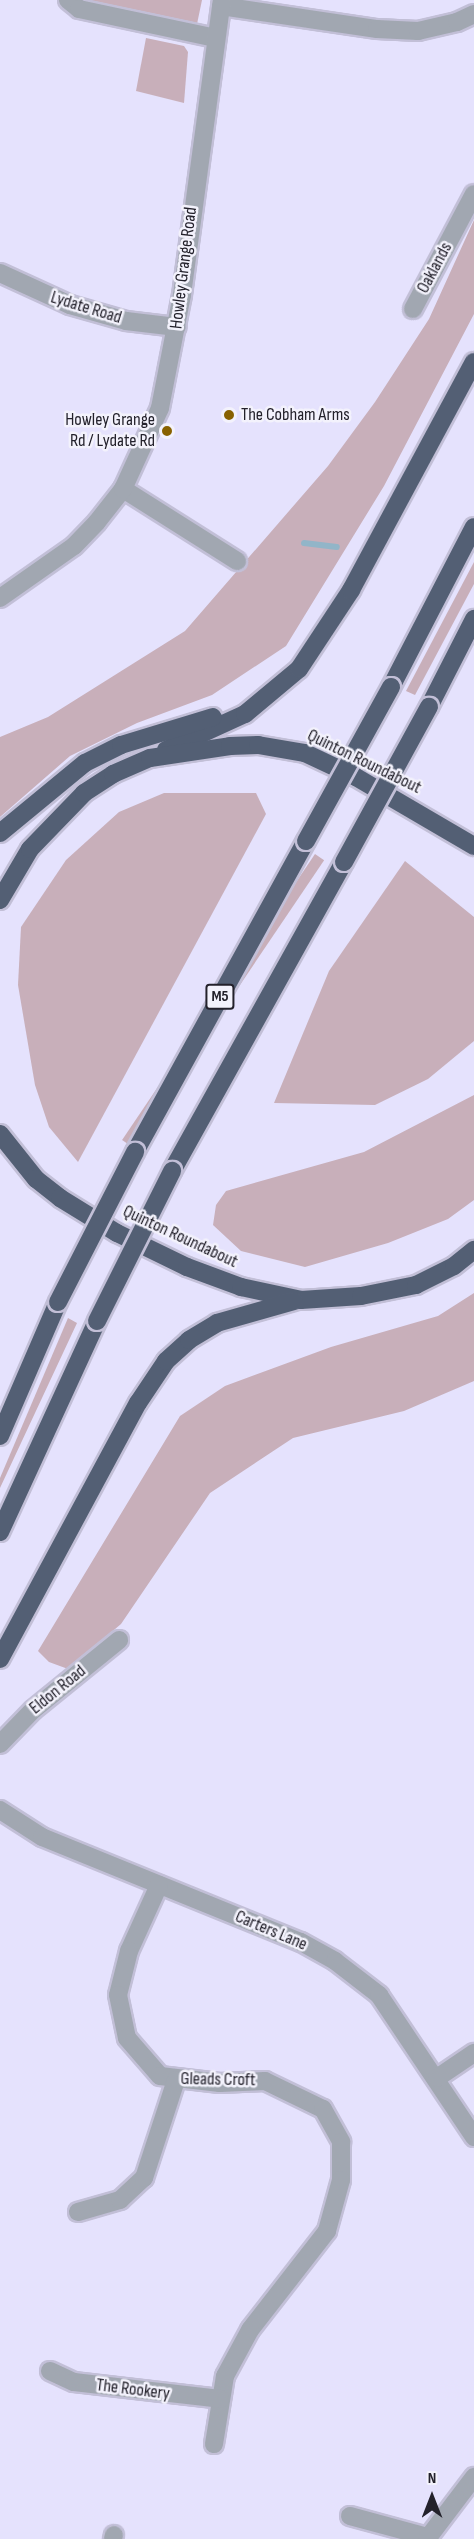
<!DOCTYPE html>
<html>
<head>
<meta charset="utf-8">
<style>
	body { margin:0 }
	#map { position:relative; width:474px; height:2539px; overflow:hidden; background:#e5e2fd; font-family:"Sofia Sans Condensed",sans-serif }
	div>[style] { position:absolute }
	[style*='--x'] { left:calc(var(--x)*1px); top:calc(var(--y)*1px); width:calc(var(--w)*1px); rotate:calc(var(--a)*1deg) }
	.green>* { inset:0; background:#c8afba; transform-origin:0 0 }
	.stream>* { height:6px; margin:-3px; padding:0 3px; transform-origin:3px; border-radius:3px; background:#92b5c8 }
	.roads { filter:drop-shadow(2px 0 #c2bfd7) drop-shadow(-2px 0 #c2bfd7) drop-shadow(0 2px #c2bfd7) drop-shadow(0 -2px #c2bfd7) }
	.minor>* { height:18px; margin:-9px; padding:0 9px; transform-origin:9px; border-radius:9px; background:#a1a7b1 }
	.highway>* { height:18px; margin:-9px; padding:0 9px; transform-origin:9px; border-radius:9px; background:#535f74 }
	.bridges { filter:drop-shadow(2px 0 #c2bfd7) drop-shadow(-2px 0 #c2bfd7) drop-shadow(0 2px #c2bfd7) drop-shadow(0 -2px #c2bfd7) }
	.highway-bridge>* { height:18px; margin:-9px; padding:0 9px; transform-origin:9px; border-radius:9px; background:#535f74 }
	.dots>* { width:16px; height:16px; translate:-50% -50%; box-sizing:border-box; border:3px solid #f3f2fc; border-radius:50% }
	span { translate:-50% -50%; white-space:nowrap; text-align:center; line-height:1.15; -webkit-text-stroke:5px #f3f2fc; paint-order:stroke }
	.shield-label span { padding:2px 4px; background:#f3f2fc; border:2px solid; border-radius:4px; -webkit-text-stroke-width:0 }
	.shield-label { font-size:16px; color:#23212b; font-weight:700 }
	.street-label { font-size:18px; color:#23212b }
	.poi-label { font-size:18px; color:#23212b }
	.left { translate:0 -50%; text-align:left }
	.right { translate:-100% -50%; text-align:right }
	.north { position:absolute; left:402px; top:2467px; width:60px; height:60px; -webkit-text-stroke:4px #f3f2fc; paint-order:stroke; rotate:0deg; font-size:16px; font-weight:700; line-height:24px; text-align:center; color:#23212b }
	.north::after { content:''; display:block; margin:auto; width:21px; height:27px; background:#23212b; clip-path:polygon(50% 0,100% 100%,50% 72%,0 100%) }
</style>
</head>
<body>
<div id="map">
	<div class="green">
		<i style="clip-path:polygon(80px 0,202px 0,197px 24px,189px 24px)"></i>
		<i style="clip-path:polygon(146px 38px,184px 46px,188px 52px,184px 103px,136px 91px)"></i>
		<i style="clip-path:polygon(474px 220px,474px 314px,384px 486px,286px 646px,212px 695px,137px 723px,70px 756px,0 817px,0 737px,48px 717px,185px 631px,328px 466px,375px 402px,429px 319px)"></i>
		<i style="clip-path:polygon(474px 562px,474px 584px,415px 695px,406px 691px)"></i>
		<i style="clip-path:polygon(164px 793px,256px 793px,266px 814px,78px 1162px,49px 1127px,35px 1085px,18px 985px,21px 927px,66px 860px,119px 812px)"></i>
		<i style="left:315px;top:854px;width:11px;height:345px;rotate:34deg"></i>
		<i style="clip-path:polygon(405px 861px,474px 917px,474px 1041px,428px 1079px,375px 1105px,274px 1103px,329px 971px)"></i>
		<i style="clip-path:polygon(474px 1095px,474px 1200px,448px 1219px,388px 1243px,305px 1267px,241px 1251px,213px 1225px,216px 1205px,226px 1191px,364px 1152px)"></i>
		<i style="clip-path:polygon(474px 1293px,474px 1381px,404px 1411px,293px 1438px,210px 1493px,121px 1624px,68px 1669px,49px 1662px,38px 1651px,180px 1416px,225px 1386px,331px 1347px,438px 1316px)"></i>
		<i style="clip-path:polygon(68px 1318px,77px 1323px,0 1488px,0 1478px)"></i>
	</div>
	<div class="stream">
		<i style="--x:304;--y:543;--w:33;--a:7"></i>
	</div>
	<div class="roads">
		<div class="minor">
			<i style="--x:68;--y:0;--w:14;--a:39"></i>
			<i style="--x:79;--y:9;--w:139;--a:12"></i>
			<i style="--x:221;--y:6;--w:158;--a:8.4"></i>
			<i style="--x:377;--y:29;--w:41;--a:2.8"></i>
			<i style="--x:418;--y:31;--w:40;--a:-13"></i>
			<i style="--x:457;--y:22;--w:19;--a:-25"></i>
			<i style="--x:0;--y:273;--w:77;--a:24.6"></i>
			<i style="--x:70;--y:305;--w:58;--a:15.9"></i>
			<i style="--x:126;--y:321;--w:51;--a:6.7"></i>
			<i style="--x:413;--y:309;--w:130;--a:-62.1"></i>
			<i style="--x:123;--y:489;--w:135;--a:32.3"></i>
			<i style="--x:0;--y:598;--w:90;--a:-35.1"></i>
			<i style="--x:74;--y:546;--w:33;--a:-46"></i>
			<i style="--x:97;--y:522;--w:42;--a:-51.8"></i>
			<i style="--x:123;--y:489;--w:89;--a:-65.4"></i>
			<i style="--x:160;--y:408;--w:115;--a:-79"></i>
			<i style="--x:182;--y:295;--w:298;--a:-82.3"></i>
			<i style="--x:0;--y:1744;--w:47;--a:-45.9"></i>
			<i style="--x:33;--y:1710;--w:111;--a:-39.1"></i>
			<i style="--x:0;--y:1810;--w:50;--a:32.7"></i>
			<i style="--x:42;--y:1837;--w:279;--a:22.1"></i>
			<i style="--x:301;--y:1942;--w:39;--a:29"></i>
			<i style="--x:335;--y:1961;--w:56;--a:37.7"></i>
			<i style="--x:379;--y:1995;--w:171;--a:56.2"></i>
			<i style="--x:159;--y:1885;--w:72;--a:114.4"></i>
			<i style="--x:129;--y:1951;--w:45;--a:104"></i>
			<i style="--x:118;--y:1995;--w:44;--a:78.2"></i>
			<i style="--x:127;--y:2038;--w:50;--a:49"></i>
			<i style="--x:160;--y:2076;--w:60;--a:6.7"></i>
			<i style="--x:220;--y:2083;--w:45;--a:-2.5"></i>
			<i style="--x:265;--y:2081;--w:64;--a:25.8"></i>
			<i style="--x:323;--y:2109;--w:38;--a:61"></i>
			<i style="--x:341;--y:2142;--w:38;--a:90"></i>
			<i style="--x:341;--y:2180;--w:53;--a:105.4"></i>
			<i style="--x:327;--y:2231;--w:125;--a:127.9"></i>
			<i style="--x:250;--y:2330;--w:52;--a:118.5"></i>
			<i style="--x:225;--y:2376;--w:69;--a:99.2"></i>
			<i style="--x:437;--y:2078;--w:45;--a:-34"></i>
			<i style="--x:78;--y:2212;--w:44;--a:-15.9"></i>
			<i style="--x:120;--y:2200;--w:33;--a:-43"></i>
			<i style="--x:144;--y:2178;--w:103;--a:-71.9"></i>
			<i style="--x:50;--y:2371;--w:26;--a:25"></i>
			<i style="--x:74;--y:2382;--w:147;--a:6.6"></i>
			<i style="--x:350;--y:2516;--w:81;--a:15.1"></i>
			<i style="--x:113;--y:2539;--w:4;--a:-76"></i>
			<i style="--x:427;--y:2539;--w:78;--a:-52.8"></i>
		</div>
		<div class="highway">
			<i style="--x:391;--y:687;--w:180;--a:-62.6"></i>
			<i style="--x:429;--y:707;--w:99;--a:-62.9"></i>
			<i style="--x:166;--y:750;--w:87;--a:-24.5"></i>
			<i style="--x:245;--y:714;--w:70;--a:-39.8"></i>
			<i style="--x:299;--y:669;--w:95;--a:-56.6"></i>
			<i style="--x:351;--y:590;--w:259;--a:-61.7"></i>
			<i style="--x:0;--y:833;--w:110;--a:-39.5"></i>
			<i style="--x:85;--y:763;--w:40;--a:-26.6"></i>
			<i style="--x:121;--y:745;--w:96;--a:-16.9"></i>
			<i style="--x:0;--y:900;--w:59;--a:-59.5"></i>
			<i style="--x:30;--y:849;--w:78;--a:-46"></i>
			<i style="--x:84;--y:793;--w:35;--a:-33"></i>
			<i style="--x:113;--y:774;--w:40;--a:-23.4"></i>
			<i style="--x:150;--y:758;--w:81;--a:-8.5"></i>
			<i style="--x:230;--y:746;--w:28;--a:-2"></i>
			<i style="--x:258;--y:745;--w:48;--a:9.7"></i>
			<i style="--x:305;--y:753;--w:56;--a:25.2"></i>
			<i style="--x:356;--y:777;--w:137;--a:30.3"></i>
			<i style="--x:0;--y:1134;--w:58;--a:51.3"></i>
			<i style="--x:36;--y:1179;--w:31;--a:38"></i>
			<i style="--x:60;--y:1198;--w:67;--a:31.6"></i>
			<i style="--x:117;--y:1233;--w:78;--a:25.9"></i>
			<i style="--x:187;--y:1267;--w:58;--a:20.3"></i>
			<i style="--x:241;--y:1287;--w:61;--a:12.2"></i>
			<i style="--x:301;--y:1300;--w:60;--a:-3.8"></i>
			<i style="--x:361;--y:1296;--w:56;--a:-11.3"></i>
			<i style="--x:416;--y:1285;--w:42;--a:-26.6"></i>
			<i style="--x:454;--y:1266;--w:26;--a:-39"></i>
			<i style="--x:135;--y:1152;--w:355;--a:-61.2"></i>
			<i style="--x:172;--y:1171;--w:354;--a:-60.9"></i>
			<i style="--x:0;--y:1436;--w:146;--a:-66.6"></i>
			<i style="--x:0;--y:1532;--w:232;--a:-65.3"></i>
			<i style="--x:0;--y:1659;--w:291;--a:-61.7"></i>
			<i style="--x:138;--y:1403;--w:50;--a:-56.3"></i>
			<i style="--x:166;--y:1361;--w:31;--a:-42"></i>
			<i style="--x:189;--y:1340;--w:33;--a:-31"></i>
			<i style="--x:217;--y:1323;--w:80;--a:-15.9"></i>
		</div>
	</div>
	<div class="bridges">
		<div class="highway-bridge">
			<i style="--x:306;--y:841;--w:176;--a:-61.1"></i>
			<i style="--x:344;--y:862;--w:177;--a:-61.3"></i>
			<i style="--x:58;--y:1302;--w:169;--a:-62.8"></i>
			<i style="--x:97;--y:1321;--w:168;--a:-63.4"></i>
		</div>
	</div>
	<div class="dots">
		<i style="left:229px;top:415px;background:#886100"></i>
		<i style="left:167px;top:431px;background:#886100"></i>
	</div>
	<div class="shield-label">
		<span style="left:220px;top:997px">M5</span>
	</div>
	<div class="street-label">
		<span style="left:184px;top:268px;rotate:-83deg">Howley Grange Road</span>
		<span style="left:435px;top:268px;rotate:-62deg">Oaklands</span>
		<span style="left:86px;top:308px;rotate:17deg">Lydate Road</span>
		<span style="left:364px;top:762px;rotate:26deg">Quinton Roundabout</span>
		<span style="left:180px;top:1237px;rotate:25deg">Quinton Roundabout</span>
		<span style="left:58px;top:1690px;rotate:-39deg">Eldon Road</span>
		<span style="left:271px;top:1931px;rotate:23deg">Carters Lane</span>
		<span style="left:218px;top:2080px;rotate:1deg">Gleads Croft</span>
		<span style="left:133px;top:2390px;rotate:7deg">The Rookery</span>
	</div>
	<div class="poi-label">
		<span class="left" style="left:241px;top:415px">The Cobham Arms</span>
		<span class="right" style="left:155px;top:431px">Howley Grange<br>Rd / Lydate Rd</span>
	</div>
	<div class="north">N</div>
</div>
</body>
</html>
